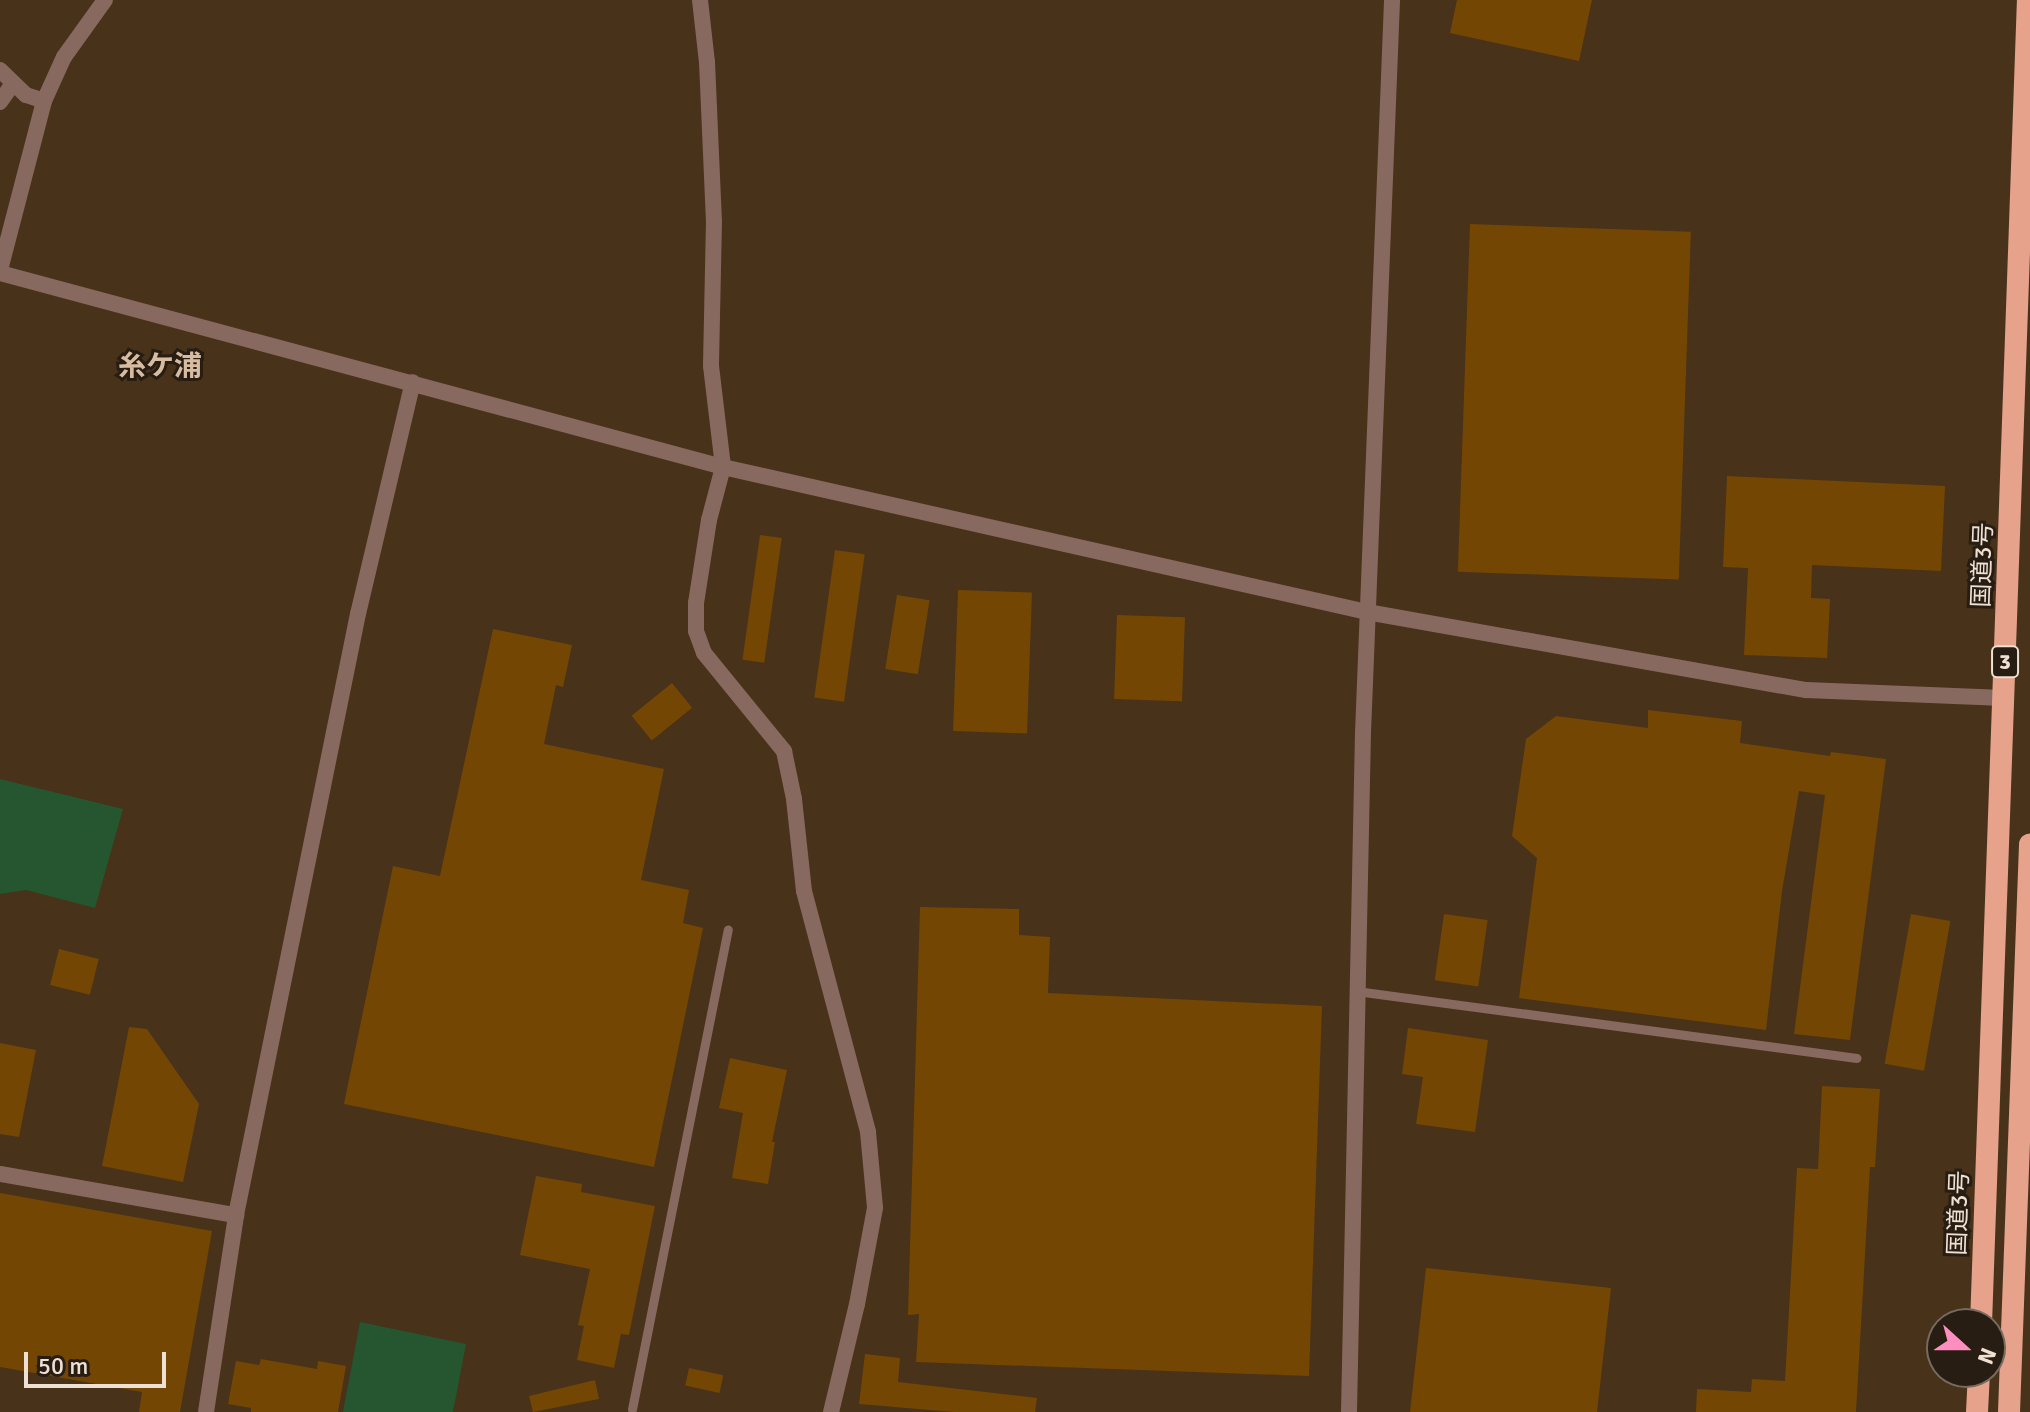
<!DOCTYPE html>
<html>
<head>
<meta charset="utf-8">
<style>
	body { margin:0 }
	#map { position:relative; width:2030px; height:1412px; overflow:hidden; background:#48321a; font-family:Signika,"Noto Sans JP",sans-serif }
	div>[style] { position:absolute }
	[style*='--x'] { left:calc(var(--x)*1px); top:calc(var(--y)*1px); width:calc(var(--w)*1px); rotate:calc(var(--a)*1deg) }
	.green>* { inset:0; background:#25562f }
	.building>* { inset:0; background:#744604; transform-origin:0 0 }
	.service>* { height:9px; margin:-4.5px; padding:0 4.5px; transform-origin:4.5px; border-radius:4.5px; background:#88695f }
	.minor>* { height:16px; margin:-8px; padding:0 8px; transform-origin:8px; border-radius:8px; background:#88695f }
	.tertiary>* { height:16px; margin:-8px; padding:0 8px; transform-origin:8px; border-radius:8px; background:#88695f }
	.trunk>* { height:22px; margin:-11px; padding:0 11px; transform-origin:11px; border-radius:11px; background:#e6a28a }
	span { translate:-50% -50%; white-space:nowrap; text-align:center; line-height:1.15; -webkit-text-stroke:6px #271d12; paint-order:stroke }
	.shield-label span { padding:2px 6px; background:#271d12; border:2px solid; border-radius:6px; -webkit-text-stroke-width:0 }
	.shield-label { font-size:22px; color:#eee0d2; font-weight:700 }
	.street-label { font-size:24px; color:#eee0d2 }
	.quarter-label { font-size:28px; color:#d8bca1; font-weight:700 }
	.north { position:absolute; left:1926px; top:1308px; width:80px; height:80px; box-sizing:border-box; background:#271d12; border:2px solid #776b5f; border-radius:50%; rotate:111deg; font-size:22px; font-weight:700; line-height:32px; text-align:center; color:#eee0d2 }
	.north::after { content:''; display:block; margin:auto; width:28px; height:36px; background:#fd8ebf; clip-path:polygon(50% 0,100% 100%,50% 72%,0 100%) }
	.scale { position:absolute; left:24px; top:1352px; width:142px; height:36px; box-sizing:border-box; border:4px solid #eee0d2; border-top:0; padding-left:10px; font-size:24px; line-height:28px; white-space:nowrap; color:#eee0d2; -webkit-text-stroke:6px #271d12; paint-order:stroke }
</style>
</head>
<body>
<div id="map">
	<div class="green">
		<i style="clip-path:polygon(0 779px,123px 809px,95px 908px,26px 890px,0 894px)"></i>
		<i style="clip-path:polygon(360px 1322px,466px 1344px,453px 1412px,343px 1412px)"></i>
	</div>
	<div class="building">
		<i style="clip-path:polygon(1457px 0,1592px 0,1579px 61px,1450px 33px)"></i>
		<i style="left:1470px;top:224px;width:221px;height:348px;rotate:2deg"></i>
		<i style="clip-path:polygon(1727px 476px,1945px 486px,1941px 571px,1812px 565px,1811px 598px,1830px 599px,1827px 658px,1744px 655px,1748px 568px,1723px 567px)"></i>
		<i style="left:760px;top:535px;width:22px;height:126px;rotate:8deg"></i>
		<i style="left:835px;top:550px;width:30px;height:149px;rotate:8deg"></i>
		<i style="left:958px;top:590px;width:74px;height:141px;rotate:2deg"></i>
		<i style="left:897px;top:595px;width:33px;height:75px;rotate:9deg"></i>
		<i style="left:1117px;top:615px;width:68px;height:84px;rotate:2deg"></i>
		<i style="clip-path:polygon(493px 629px,572px 645px,563px 687px,556px 685px,544px 744px,664px 769px,641px 880px,689px 890px,683px 923px,703px 928px,654px 1167px,344px 1104px,393px 866px,440px 876px)"></i>
		<i style="left:672px;top:683px;width:32px;height:52px;rotate:51deg"></i>
		<i style="clip-path:polygon(1648px 710px,1742px 721px,1740px 743px,1830px 756px,1831px 752px,1886px 759px,1850px 1040px,1794px 1034px,1825px 795px,1799px 791px,1782px 891px,1766px 1030px,1519px 998px,1537px 858px,1512px 836px,1526px 739px,1556px 716px,1648px 728px)"></i>
		<i style="clip-path:polygon(920px 907px,1019px 909px,1019px 935px,1050px 937px,1048px 993px,1322px 1006px,1309px 1376px,916px 1362px,919px 1314px,908px 1315px)"></i>
		<i style="left:1444px;top:914px;width:44px;height:67px;rotate:8deg"></i>
		<i style="left:1911px;top:914px;width:40px;height:152px;rotate:10deg"></i>
		<i style="left:59px;top:949px;width:41px;height:37px;rotate:14deg"></i>
		<i style="clip-path:polygon(129px 1027px,147px 1029px,199px 1104px,183px 1182px,102px 1166px)"></i>
		<i style="clip-path:polygon(1408px 1028px,1488px 1040px,1475px 1132px,1416px 1124px,1423px 1077px,1402px 1074px)"></i>
		<i style="clip-path:polygon(0 1043px,36px 1050px,19px 1137px,0 1134px)"></i>
		<i style="clip-path:polygon(730px 1058px,787px 1070px,772px 1142px,775px 1142px,768px 1184px,732px 1178px,743px 1113px,719px 1108px)"></i>
		<i style="clip-path:polygon(1822px 1086px,1880px 1089px,1875px 1167px,1870px 1167px,1856px 1412px,1696px 1412px,1697px 1389px,1751px 1392px,1752px 1379px,1785px 1381px,1797px 1168px,1818px 1169px)"></i>
		<i style="clip-path:polygon(536px 1176px,582px 1184px,581px 1192px,655px 1206px,629px 1335px,621px 1334px,614px 1368px,577px 1360px,584px 1326px,578px 1325px,590px 1269px,520px 1255px)"></i>
		<i style="clip-path:polygon(0 1193px,212px 1231px,180px 1412px,139px 1412px,142px 1392px,0 1367px)"></i>
		<i style="clip-path:polygon(1426px 1268px,1611px 1288px,1597px 1412px,1410px 1412px)"></i>
		<i style="clip-path:polygon(865px 1354px,900px 1358px,898px 1382px,1037px 1398px,1035px 1412px,954px 1412px,859px 1404px)"></i>
		<i style="clip-path:polygon(261px 1359px,317px 1369px,318px 1361px,346px 1366px,338px 1412px,251px 1412px,251px 1408px,228px 1404px,236px 1361px,259px 1365px)"></i>
		<i style="left:689px;top:1368px;width:35px;height:18px;rotate:12deg"></i>
		<i style="clip-path:polygon(595px 1380px,599px 1399px,533px 1412px,529px 1396px)"></i>
	</div>
	<div class="service">
		<i style="--x:1356;--y:991;--w:505;--a:7.62"></i>
		<i style="--x:632;--y:1409;--w:489;--a:-78.7"></i>
	</div>
	<div class="minor">
		<i style="--x:700;--y:0;--w:62;--a:83.6"></i>
		<i style="--x:707;--y:62;--w:159;--a:87.5"></i>
		<i style="--x:714;--y:221;--w:145;--a:91.2"></i>
		<i style="--x:711;--y:366;--w:102;--a:83.2"></i>
		<i style="--x:723;--y:467;--w:55;--a:104.8"></i>
		<i style="--x:709;--y:520;--w:84;--a:98.9"></i>
		<i style="--x:696;--y:603;--w:28;--a:90"></i>
		<i style="--x:696;--y:631;--w:23;--a:70"></i>
		<i style="--x:704;--y:653;--w:127;--a:50.8"></i>
		<i style="--x:784;--y:751;--w:49;--a:78.2"></i>
		<i style="--x:794;--y:799;--w:93;--a:83.8"></i>
		<i style="--x:804;--y:891;--w:249;--a:75.1"></i>
		<i style="--x:868;--y:1132;--w:76;--a:84.7"></i>
		<i style="--x:875;--y:1208;--w:98;--a:100.6"></i>
		<i style="--x:857;--y:1304;--w:111;--a:103.5"></i>
		<i style="--x:0;--y:102;--w:21;--a:-55"></i>
		<i style="--x:0;--y:1174;--w:240;--a:9.9"></i>
		<i style="--x:206;--y:1412;--w:199;--a:-81.3"></i>
		<i style="--x:236;--y:1215;--w:613;--a:-78.53"></i>
		<i style="--x:358;--y:614;--w:238;--a:-76.7"></i>
	</div>
	<div class="tertiary">
		<i style="--x:0;--y:70;--w:36;--a:44"></i>
		<i style="--x:26;--y:95;--w:19;--a:18"></i>
		<i style="--x:0;--y:270;--w:175;--a:-75.4"></i>
		<i style="--x:44;--y:101;--w:48;--a:-65.6"></i>
		<i style="--x:64;--y:57;--w:70;--a:-54.3"></i>
		<i style="--x:0;--y:273;--w:749;--a:15.02"></i>
		<i style="--x:723;--y:467;--w:660;--a:12.69"></i>
		<i style="--x:1367;--y:612;--w:446;--a:10.1"></i>
		<i style="--x:1806;--y:690;--w:198;--a:2.3"></i>
		<i style="--x:1349;--y:1412;--w:679;--a:-88.82"></i>
		<i style="--x:1363;--y:733;--w:734;--a:-87.73"></i>
	</div>
	<div class="trunk">
		<i style="--x:1981;--y:1324;--w:1325;--a:-87.97"></i>
		<i style="--x:1977;--y:1412;--w:40;--a:-87.1"></i>
		<i style="--x:2009;--y:1412;--w:568;--a:-87.88"></i>
	</div>
	<div class="shield-label">
		<span style="left:2005px;top:662px">3</span>
	</div>
	<div class="street-label">
		<span style="left:1983px;top:565px;rotate:-88deg">国道3号</span>
		<span style="left:1959px;top:1213px;rotate:-88deg">国道3号</span>
	</div>
	<div class="quarter-label">
		<span style="left:160px;top:366px">糸ケ浦</span>
	</div>
	<div class="north">N</div>
	<div class="scale">50 m</div>
</div>
</body>
</html>
